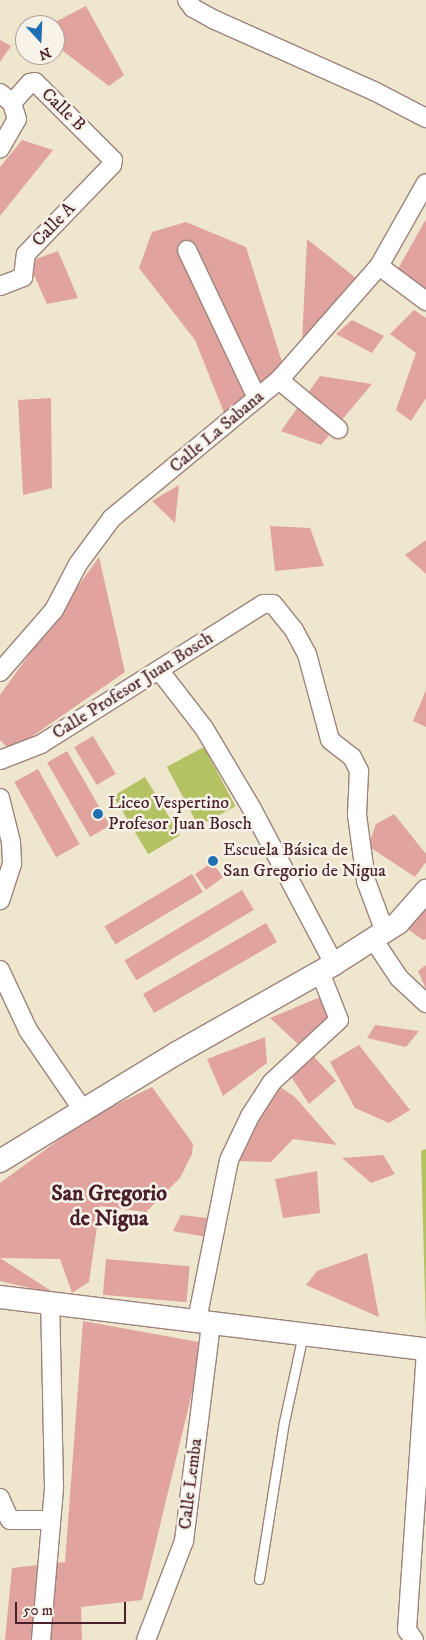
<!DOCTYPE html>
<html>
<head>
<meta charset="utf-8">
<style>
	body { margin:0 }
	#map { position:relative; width:426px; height:1640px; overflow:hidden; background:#efe7cd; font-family:"IM FELL DW Pica",serif }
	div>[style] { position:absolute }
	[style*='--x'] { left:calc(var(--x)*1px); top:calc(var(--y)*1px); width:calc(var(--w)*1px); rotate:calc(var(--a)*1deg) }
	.green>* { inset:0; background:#b4c264; transform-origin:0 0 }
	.building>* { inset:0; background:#e1a39d; transform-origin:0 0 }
	.roads { filter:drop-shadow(1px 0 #9c837c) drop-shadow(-1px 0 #9c837c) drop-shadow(0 1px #9c837c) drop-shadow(0 -1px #9c837c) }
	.service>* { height:9px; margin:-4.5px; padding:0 4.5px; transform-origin:4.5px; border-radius:4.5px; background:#fff }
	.minor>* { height:18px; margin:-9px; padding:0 9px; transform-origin:9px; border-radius:9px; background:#fff }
	.tertiary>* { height:22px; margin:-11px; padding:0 11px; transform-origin:11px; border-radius:11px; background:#fff }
	.dots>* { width:14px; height:14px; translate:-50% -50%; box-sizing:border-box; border:2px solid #f7f3e8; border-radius:50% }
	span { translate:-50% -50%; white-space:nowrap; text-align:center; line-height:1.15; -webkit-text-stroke:5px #f7f3e8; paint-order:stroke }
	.street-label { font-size:18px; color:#4a1f2b }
	.poi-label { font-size:18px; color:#4a1f2b }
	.left { translate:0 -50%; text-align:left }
	.district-label { font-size:22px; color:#4a1f2b; font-weight:700 }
	.north { position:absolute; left:15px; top:15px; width:50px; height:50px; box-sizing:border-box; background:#f7f3e8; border:1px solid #b29e9c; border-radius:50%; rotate:160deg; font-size:14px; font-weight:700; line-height:20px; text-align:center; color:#4a1f2b }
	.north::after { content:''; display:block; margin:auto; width:18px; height:22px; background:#1f6fb2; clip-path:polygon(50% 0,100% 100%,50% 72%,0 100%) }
	.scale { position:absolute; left:15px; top:1602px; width:111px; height:22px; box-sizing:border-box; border:2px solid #4a1f2b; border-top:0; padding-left:6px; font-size:15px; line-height:18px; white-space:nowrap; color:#4a1f2b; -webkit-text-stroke:4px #f7f3e8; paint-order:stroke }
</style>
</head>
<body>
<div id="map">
	<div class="green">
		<i style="left:204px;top:747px;width:67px;height:42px;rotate:62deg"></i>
		<i style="left:145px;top:777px;width:68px;height:37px;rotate:59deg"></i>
		<i style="clip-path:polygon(426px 1149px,426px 1332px,421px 1151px)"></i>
	</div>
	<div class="building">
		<i style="clip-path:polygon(86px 6px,124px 75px,109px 86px,55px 45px,55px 25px,49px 25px)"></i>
		<i style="clip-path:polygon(0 40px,11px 46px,0 62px)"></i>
		<i style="clip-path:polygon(22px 140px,53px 150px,0 216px,0 167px)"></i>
		<i style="clip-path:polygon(426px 219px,426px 296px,395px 274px)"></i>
		<i style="clip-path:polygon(186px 222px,246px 247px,283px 365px,225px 415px,195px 340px,139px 268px,152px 232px)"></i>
		<i style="clip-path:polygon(307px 239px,356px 278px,302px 342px)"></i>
		<i style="clip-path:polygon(58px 251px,78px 298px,47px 304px,28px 262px)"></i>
		<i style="clip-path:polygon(414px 310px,426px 318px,426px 398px,411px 421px,396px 410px,416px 353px,390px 334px)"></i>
		<i style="clip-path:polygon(352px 320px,384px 336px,372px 353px,336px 334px)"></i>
		<i style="clip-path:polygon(320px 376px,372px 384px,321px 445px,281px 431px)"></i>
		<i style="clip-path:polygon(51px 398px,52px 488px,23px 495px,18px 400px)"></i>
		<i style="clip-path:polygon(179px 485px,175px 523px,152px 501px)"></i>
		<i style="clip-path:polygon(270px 526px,310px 528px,324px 566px,275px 571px)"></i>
		<i style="clip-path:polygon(426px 540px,426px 574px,405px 555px)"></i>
		<i style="clip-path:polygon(99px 557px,125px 672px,11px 751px,0 740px,0 695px)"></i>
		<i style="clip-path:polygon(426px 690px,426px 727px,413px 721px)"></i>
		<i style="left:93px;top:736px;width:44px;height:22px;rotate:59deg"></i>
		<i style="left:67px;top:751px;width:86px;height:23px;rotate:60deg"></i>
		<i style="left:38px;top:769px;width:86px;height:27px;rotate:61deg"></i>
		<i style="clip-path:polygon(394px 814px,426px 854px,426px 862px,415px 877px,368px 846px,376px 824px)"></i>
		<i style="left:212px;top:862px;width:19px;height:21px;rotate:54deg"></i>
		<i style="left:192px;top:874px;width:21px;height:102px;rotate:59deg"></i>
		<i style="left:242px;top:890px;width:23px;height:137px;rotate:59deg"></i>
		<i style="clip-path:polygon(426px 907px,426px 939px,423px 940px,405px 927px)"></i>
		<i style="left:266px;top:923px;width:22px;height:142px;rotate:60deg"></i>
		<i style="clip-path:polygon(426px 965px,426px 989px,418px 971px)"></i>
		<i style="clip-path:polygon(325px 995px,337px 1020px,298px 1044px,270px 1018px)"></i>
		<i style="clip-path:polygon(375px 1025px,419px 1031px,406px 1047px,367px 1038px)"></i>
		<i style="clip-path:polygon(265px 1037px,267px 1063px,223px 1096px,207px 1059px)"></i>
		<i style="clip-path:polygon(359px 1045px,410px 1110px,389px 1123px,355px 1108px,330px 1062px)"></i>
		<i style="clip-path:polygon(310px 1052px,336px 1081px,309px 1104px,292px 1078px)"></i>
		<i style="clip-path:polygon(279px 1086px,295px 1097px,337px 1145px,293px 1139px,271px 1162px,235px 1161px)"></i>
		<i style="clip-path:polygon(152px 1087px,193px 1144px,192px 1154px,180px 1178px,146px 1212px,100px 1206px,89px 1282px,72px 1293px,60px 1259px,0 1258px,56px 1294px,0 1281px,0 1183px,87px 1119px)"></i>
		<i style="clip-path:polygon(383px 1155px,395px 1174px,371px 1183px,342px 1158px)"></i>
		<i style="clip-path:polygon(317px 1171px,320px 1213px,283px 1218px,275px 1179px)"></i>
		<i style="clip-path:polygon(181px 1215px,208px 1218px,207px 1237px,173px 1231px)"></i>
		<i style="clip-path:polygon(367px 1253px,379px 1317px,306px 1285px,317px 1271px)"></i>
		<i style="left:106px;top:1259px;width:84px;height:36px;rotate:5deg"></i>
		<i style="clip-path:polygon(83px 1321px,204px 1343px,142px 1600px,81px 1607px,82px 1640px,5px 1640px,12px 1568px,65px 1562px)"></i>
	</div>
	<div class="roads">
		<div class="service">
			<i style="--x:259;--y:1579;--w:159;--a:-81"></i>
			<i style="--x:284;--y:1422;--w:90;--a:-77.8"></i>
		</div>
		<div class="minor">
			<i style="--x:187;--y:0;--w:10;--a:53"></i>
			<i style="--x:193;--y:8;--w:25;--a:29"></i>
			<i style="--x:215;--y:20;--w:174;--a:24.1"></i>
			<i style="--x:374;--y:91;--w:59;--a:27.4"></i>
			<i style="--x:0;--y:93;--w:16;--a:40"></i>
			<i style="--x:12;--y:103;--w:17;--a:73"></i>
			<i style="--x:17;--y:119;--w:34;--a:120"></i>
			<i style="--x:187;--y:250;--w:164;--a:64.7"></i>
			<i style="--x:379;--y:266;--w:59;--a:36.7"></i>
			<i style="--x:0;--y:286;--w:25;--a:-21"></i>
			<i style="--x:23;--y:277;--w:23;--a:-83"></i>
			<i style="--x:26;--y:254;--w:124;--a:-46"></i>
			<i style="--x:112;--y:165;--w:5;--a:-79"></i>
			<i style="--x:113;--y:160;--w:110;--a:-135"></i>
			<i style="--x:35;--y:82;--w:5;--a:169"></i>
			<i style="--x:30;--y:83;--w:27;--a:132"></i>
			<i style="--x:279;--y:380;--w:77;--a:39.7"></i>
			<i style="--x:159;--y:670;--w:73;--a:52.2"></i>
			<i style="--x:204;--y:728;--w:94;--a:59.3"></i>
			<i style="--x:252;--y:809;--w:175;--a:62.1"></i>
			<i style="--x:0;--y:672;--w:82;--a:-48.9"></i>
			<i style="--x:54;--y:610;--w:52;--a:-62.4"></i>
			<i style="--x:78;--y:564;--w:57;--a:-53.5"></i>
			<i style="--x:112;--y:518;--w:217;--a:-39.6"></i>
			<i style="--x:279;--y:380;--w:152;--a:-48.7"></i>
			<i style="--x:379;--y:266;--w:95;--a:-60.5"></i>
			<i style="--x:0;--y:760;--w:44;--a:-21.3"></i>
			<i style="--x:41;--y:744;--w:262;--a:-32.2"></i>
			<i style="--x:263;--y:604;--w:10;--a:0"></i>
			<i style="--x:273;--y:604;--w:33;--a:51"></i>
			<i style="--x:294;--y:630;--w:27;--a:62"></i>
			<i style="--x:307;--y:654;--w:89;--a:75"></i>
			<i style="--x:330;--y:740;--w:28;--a:38"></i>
			<i style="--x:352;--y:757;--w:16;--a:63"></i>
			<i style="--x:359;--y:771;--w:44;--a:92.6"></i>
			<i style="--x:357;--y:815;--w:67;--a:82.2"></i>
			<i style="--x:366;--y:881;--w:54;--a:69.6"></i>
			<i style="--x:0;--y:798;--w:45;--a:76"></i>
			<i style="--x:11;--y:842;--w:22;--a:87"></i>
			<i style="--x:12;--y:864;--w:38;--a:108"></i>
			<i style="--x:373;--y:939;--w:47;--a:56.3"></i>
			<i style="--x:399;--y:978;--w:37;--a:43"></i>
			<i style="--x:0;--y:970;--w:66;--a:65"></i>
			<i style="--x:28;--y:1030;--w:96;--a:55.6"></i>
			<i style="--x:197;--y:1320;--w:163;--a:-78.7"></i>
			<i style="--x:229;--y:1160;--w:49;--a:-64.5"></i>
			<i style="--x:250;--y:1116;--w:40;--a:-57.1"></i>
			<i style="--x:272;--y:1082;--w:91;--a:-42.8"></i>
			<i style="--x:339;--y:1020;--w:52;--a:-111.6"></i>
			<i style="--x:0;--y:1498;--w:24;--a:66"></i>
			<i style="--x:10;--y:1520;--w:41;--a:0"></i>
			<i style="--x:41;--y:1640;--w:154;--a:-85.1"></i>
			<i style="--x:54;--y:1487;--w:184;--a:-91.2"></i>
			<i style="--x:146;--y:1640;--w:106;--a:-69"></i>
			<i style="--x:184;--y:1541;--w:220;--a:-82.9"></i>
			<i style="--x:414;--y:1640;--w:12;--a:-125"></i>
			<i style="--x:407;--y:1630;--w:277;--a:-86.1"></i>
		</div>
		<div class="tertiary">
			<i style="--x:0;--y:1161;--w:207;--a:-31.4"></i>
			<i style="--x:177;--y:1053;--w:180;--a:-29.5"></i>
			<i style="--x:334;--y:964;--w:76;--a:-32.6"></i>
			<i style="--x:398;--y:923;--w:43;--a:-48.8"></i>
			<i style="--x:0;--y:1297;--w:429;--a:7"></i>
		</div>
	</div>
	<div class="dots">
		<i style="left:98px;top:814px;background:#1f6fb2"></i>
		<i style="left:213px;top:861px;background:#1f6fb2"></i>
	</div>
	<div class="street-label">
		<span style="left:63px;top:110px;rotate:44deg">Calle B</span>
		<span style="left:54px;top:225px;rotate:-46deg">Calle A</span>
		<span style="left:217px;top:432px;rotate:-40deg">Calle La Sabana</span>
		<span style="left:133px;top:686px;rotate:-32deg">Calle Profesor Juan Bosch</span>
		<span style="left:191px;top:1484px;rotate:-83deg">Calle Lemba</span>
	</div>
	<div class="poi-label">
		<span class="left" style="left:108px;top:814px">Liceo Vespertino<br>Profesor Juan Bosch</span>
		<span class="left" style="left:223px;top:861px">Escuela Básica de<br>San Gregorio de Nigua</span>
	</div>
	<div class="district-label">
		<span style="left:109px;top:1206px">San Gregorio<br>de Nigua</span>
	</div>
	<div class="north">N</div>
	<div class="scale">50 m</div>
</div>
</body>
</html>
